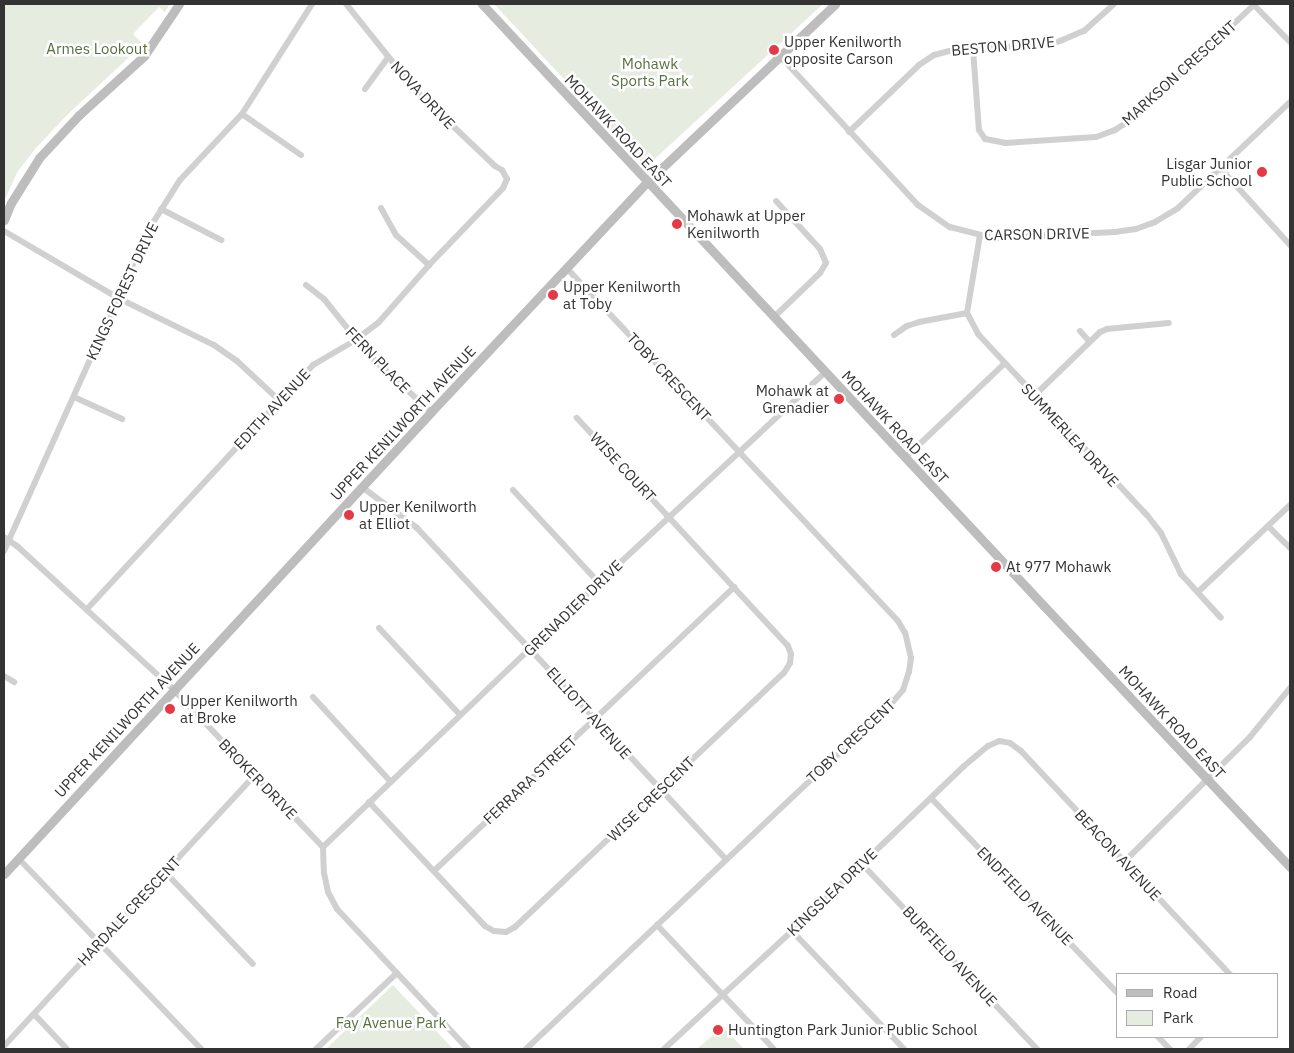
<!DOCTYPE html>
<html>
<head>
<meta charset="utf-8">
<style>
	body { margin:0 }
	#map { position:relative; width:1294px; height:1053px; overflow:hidden; background:#fff; font-family:"IBM Plex Sans",sans-serif }
	div>[style] { position:absolute }
	[style*='--x'] { left:calc(var(--x)*1px); top:calc(var(--y)*1px); width:calc(var(--w)*1px); rotate:calc(var(--a)*1deg) }
	.green>* { inset:0; background:#e6ecdf }
	.street>* { height:6px; margin:-3px; padding:0 3px; transform-origin:3px; border-radius:3px; background:#d0d0d0 }
	.secondary>* { height:9px; margin:-4.5px; padding:0 4.5px; transform-origin:4.5px; border-radius:4.5px; background:#bdbdbd }
	.dots>* { width:14px; height:14px; translate:-50% -50%; box-sizing:border-box; border:2px solid #fff; border-radius:50% }
	span { translate:-50% -50%; white-space:nowrap; text-align:center; line-height:1.15; -webkit-text-stroke:5px #fff; paint-order:stroke }
	.poi-label { font-size:15px; color:#333 }
	.left { translate:0 -50%; text-align:left }
	.right { translate:-100% -50%; text-align:right }
	.street-label { font-size:15px; color:#333 }
	.park-label { font-size:15px; color:#56703f }
	.frame { position:absolute; inset:0; border:5px solid #333; pointer-events:none }
	.legend { position:absolute; left:1116px; top:973px; width:162px; height:65px; box-sizing:border-box; background:#fff; border:1px solid #adadad; margin:0; padding:6px 9px; list-style:none; font-size:15px; color:#333 }
	.legend li { display:flex; align-items:center; gap:10px; height:25px }
	.legend b { width:25px; border:1px solid #adadad }
</style>
</head>
<body>
<div id="map">
	<div class="green">
		<i style="clip-path:polygon(4px 4px,170px 4px,165px 12px,159px 7px,133px 34px,143px 44px,65px 117px,36px 148px,18px 171px,4px 201px)"></i>
		<i style="clip-path:polygon(494px 4px,823px 4px,646px 167px)"></i>
		<i style="clip-path:polygon(393px 985px,453px 1049px,326px 1049px)"></i>
		<i style="clip-path:polygon(720px 1029px,726px 1030px,744px 1049px,697px 1049px)"></i>
	</div>
	<div class="street">
		<i style="--x:1253;--y:4;--w:53;--a:45.8"></i>
		<i style="--x:973;--y:49;--w:81;--a:85.8"></i>
		<i style="--x:979;--y:130;--w:11;--a:56"></i>
		<i style="--x:985;--y:139;--w:20;--a:11"></i>
		<i style="--x:1005;--y:143;--w:91;--a:-3.8"></i>
		<i style="--x:1096;--y:137;--w:20;--a:-20"></i>
		<i style="--x:1115;--y:130;--w:20;--a:-33"></i>
		<i style="--x:1132;--y:119;--w:167;--a:-43.1"></i>
		<i style="--x:780;--y:56;--w:203;--a:47.2"></i>
		<i style="--x:918;--y:205;--w:39;--a:35"></i>
		<i style="--x:950;--y:227;--w:44;--a:14.3"></i>
		<i style="--x:993;--y:238;--w:122;--a:-2.8"></i>
		<i style="--x:1115;--y:232;--w:21;--a:-8"></i>
		<i style="--x:1136;--y:229;--w:20;--a:-20"></i>
		<i style="--x:1155;--y:222;--w:27;--a:-31"></i>
		<i style="--x:1178;--y:208;--w:154;--a:-43.4"></i>
		<i style="--x:365;--y:89;--w:39;--a:-54"></i>
		<i style="--x:242;--y:114;--w:72;--a:34.8"></i>
		<i style="--x:849;--y:132;--w:97;--a:-43.7"></i>
		<i style="--x:919;--y:65;--w:18;--a:-34"></i>
		<i style="--x:934;--y:55;--w:20;--a:-15"></i>
		<i style="--x:953;--y:50;--w:98;--a:-3.5"></i>
		<i style="--x:1051;--y:44;--w:9;--a:-18"></i>
		<i style="--x:1060;--y:41;--w:26;--a:-23"></i>
		<i style="--x:1084;--y:31;--w:40;--a:-42"></i>
		<i style="--x:1221;--y:169;--w:103;--a:47.8"></i>
		<i style="--x:381;--y:208;--w:31;--a:61"></i>
		<i style="--x:396;--y:235;--w:45;--a:42.3"></i>
		<i style="--x:161;--y:209;--w:68;--a:27.3"></i>
		<i style="--x:4;--y:231;--w:132;--a:30.4"></i>
		<i style="--x:118;--y:298;--w:107;--a:26.1"></i>
		<i style="--x:214;--y:345;--w:28;--a:35"></i>
		<i style="--x:237;--y:361;--w:59;--a:42.9"></i>
		<i style="--x:980;--y:235;--w:79;--a:99.5"></i>
		<i style="--x:967;--y:313;--w:24;--a:62"></i>
		<i style="--x:978;--y:334;--w:248;--a:47"></i>
		<i style="--x:1147;--y:515;--w:23;--a:52"></i>
		<i style="--x:1161;--y:533;--w:46;--a:64"></i>
		<i style="--x:1181;--y:574;--w:59;--a:47.7"></i>
		<i style="--x:306;--y:285;--w:23;--a:38"></i>
		<i style="--x:324;--y:299;--w:70;--a:51.3"></i>
		<i style="--x:368;--y:354;--w:86;--a:42.6"></i>
		<i style="--x:774;--y:317;--w:64;--a:-43.7"></i>
		<i style="--x:820;--y:273;--w:12;--a:-59"></i>
		<i style="--x:826;--y:263;--w:15;--a:-113"></i>
		<i style="--x:820;--y:249;--w:65;--a:-132.5"></i>
		<i style="--x:1080;--y:331;--w:13;--a:48"></i>
		<i style="--x:894;--y:335;--w:16;--a:-35"></i>
		<i style="--x:907;--y:326;--w:13;--a:-18"></i>
		<i style="--x:919;--y:322;--w:49;--a:-10.6"></i>
		<i style="--x:1034;--y:396;--w:92;--a:-44.1"></i>
		<i style="--x:1100;--y:332;--w:8;--a:-23"></i>
		<i style="--x:1107;--y:329;--w:62;--a:-5.5"></i>
		<i style="--x:74;--y:397;--w:53;--a:24.6"></i>
		<i style="--x:905;--y:458;--w:137;--a:-43.5"></i>
		<i style="--x:362;--y:487;--w:69;--a:36.7"></i>
		<i style="--x:417;--y:528;--w:453;--a:47"></i>
		<i style="--x:513;--y:490;--w:127;--a:47.2"></i>
		<i style="--x:1268;--y:526;--w:31;--a:45"></i>
		<i style="--x:4;--y:537;--w:16;--a:35"></i>
		<i style="--x:17;--y:546;--w:210;--a:42.5"></i>
		<i style="--x:172;--y:688;--w:219;--a:46.5"></i>
		<i style="--x:323;--y:847;--w:26;--a:88"></i>
		<i style="--x:324;--y:873;--w:19;--a:78"></i>
		<i style="--x:328;--y:892;--w:19;--a:62"></i>
		<i style="--x:337;--y:909;--w:192;--a:46.9"></i>
		<i style="--x:4;--y:551;--w:353;--a:-65.8"></i>
		<i style="--x:149;--y:229;--w:58;--a:-57.7"></i>
		<i style="--x:180;--y:180;--w:91;--a:-46.8"></i>
		<i style="--x:242;--y:114;--w:130;--a:-57.5"></i>
		<i style="--x:1198;--y:592;--w:127;--a:-43.4"></i>
		<i style="--x:87;--y:609;--w:333;--a:-47.2"></i>
		<i style="--x:313;--y:365;--w:48;--a:-30.3"></i>
		<i style="--x:354;--y:341;--w:31;--a:-37"></i>
		<i style="--x:379;--y:322;--w:76;--a:-48.7"></i>
		<i style="--x:429;--y:265;--w:107;--a:-46.1"></i>
		<i style="--x:503;--y:188;--w:10;--a:-66"></i>
		<i style="--x:507;--y:179;--w:10;--a:-119"></i>
		<i style="--x:502;--y:170;--w:8;--a:-150"></i>
		<i style="--x:495;--y:166;--w:109;--a:-136.5"></i>
		<i style="--x:416;--y:91;--w:112;--a:-128.8"></i>
		<i style="--x:379;--y:628;--w:119;--a:47"></i>
		<i style="--x:4;--y:676;--w:12;--a:31"></i>
		<i style="--x:313;--y:697;--w:115;--a:47.5"></i>
		<i style="--x:931;--y:798;--w:271;--a:46.3"></i>
		<i style="--x:369;--y:802;--w:170;--a:46.9"></i>
		<i style="--x:485;--y:926;--w:10;--a:29"></i>
		<i style="--x:494;--y:931;--w:12;--a:5"></i>
		<i style="--x:506;--y:932;--w:10;--a:-29"></i>
		<i style="--x:515;--y:927;--w:370;--a:-43.4"></i>
		<i style="--x:784;--y:673;--w:12;--a:-59"></i>
		<i style="--x:790;--y:663;--w:9;--a:-84"></i>
		<i style="--x:791;--y:654;--w:9;--a:-111"></i>
		<i style="--x:788;--y:646;--w:311;--a:-132.8"></i>
		<i style="--x:323;--y:847;--w:395;--a:-43.8"></i>
		<i style="--x:608;--y:574;--w:296;--a:-42.9"></i>
		<i style="--x:18;--y:858;--w:265;--a:46.2"></i>
		<i style="--x:1124;--y:862;--w:177;--a:-44.8"></i>
		<i style="--x:1250;--y:737;--w:63;--a:-50.8"></i>
		<i style="--x:862;--y:864;--w:255;--a:46.6"></i>
		<i style="--x:435;--y:870;--w:412;--a:-43.4"></i>
		<i style="--x:165;--y:872;--w:127;--a:46.3"></i>
		<i style="--x:657;--y:925;--w:170;--a:46.7"></i>
		<i style="--x:792;--y:931;--w:163;--a:46.5"></i>
		<i style="--x:34;--y:1014;--w:48;--a:46.7"></i>
		<i style="--x:1158;--y:1037;--w:17;--a:45"></i>
		<i style="--x:4;--y:1046;--w:368;--a:-47.2"></i>
		<i style="--x:316;--y:1049;--w:111;--a:-43.2"></i>
		<i style="--x:526;--y:1049;--w:501;--a:-43.38"></i>
		<i style="--x:890;--y:705;--w:20;--a:-49"></i>
		<i style="--x:903;--y:690;--w:19;--a:-72"></i>
		<i style="--x:909;--y:672;--w:14;--a:-82"></i>
		<i style="--x:911;--y:658;--w:26;--a:-103"></i>
		<i style="--x:905;--y:633;--w:14;--a:-120"></i>
		<i style="--x:898;--y:621;--w:483;--a:-133.2"></i>
		<i style="--x:664;--y:1049;--w:174;--a:-42.7"></i>
		<i style="--x:792;--y:931;--w:238;--a:-43.8"></i>
		<i style="--x:964;--y:766;--w:31;--a:-40"></i>
		<i style="--x:988;--y:746;--w:12;--a:-24"></i>
		<i style="--x:999;--y:741;--w:11;--a:10"></i>
		<i style="--x:1010;--y:743;--w:14;--a:36"></i>
		<i style="--x:1021;--y:751;--w:306;--a:46.9"></i>
		<i style="--x:1189;--y:1049;--w:17;--a:-45"></i>
	</div>
	<div class="secondary">
		<i style="--x:482;--y:4;--w:824;--a:46.97"></i>
		<i style="--x:1044;--y:606;--w:359;--a:46.7"></i>
		<i style="--x:4;--y:220;--w:18;--a:-68"></i>
		<i style="--x:11;--y:203;--w:53;--a:-58.1"></i>
		<i style="--x:39;--y:158;--w:59;--a:-47.1"></i>
		<i style="--x:79;--y:115;--w:88;--a:-42.2"></i>
		<i style="--x:144;--y:56;--w:63;--a:-56.1"></i>
		<i style="--x:4;--y:874;--w:629;--a:-47.25"></i>
		<i style="--x:431;--y:412;--w:316;--a:-46.8"></i>
		<i style="--x:647;--y:182;--w:259;--a:-43.4"></i>
	</div>
	<div class="dots">
		<i style="left:774px;top:50px;background:#e63946"></i>
		<i style="left:1262px;top:172px;background:#e63946"></i>
		<i style="left:677px;top:224px;background:#e63946"></i>
		<i style="left:553px;top:295px;background:#e63946"></i>
		<i style="left:839px;top:399px;background:#e63946"></i>
		<i style="left:349px;top:515px;background:#e63946"></i>
		<i style="left:996px;top:567px;background:#e63946"></i>
		<i style="left:170px;top:709px;background:#e63946"></i>
		<i style="left:718px;top:1030px;background:#e63946"></i>
	</div>
	<div class="poi-label">
		<span class="left" style="left:784px;top:50px">Upper Kenilworth<br>opposite Carson</span>
		<span class="right" style="left:1252px;top:172px">Lisgar Junior<br>Public School</span>
		<span class="left" style="left:687px;top:224px">Mohawk at Upper<br>Kenilworth</span>
		<span class="left" style="left:563px;top:295px">Upper Kenilworth<br>at Toby</span>
		<span class="right" style="left:829px;top:399px">Mohawk at<br>Grenadier</span>
		<span class="left" style="left:359px;top:515px">Upper Kenilworth<br>at Elliot</span>
		<span class="left" style="left:1006px;top:567px">At 977 Mohawk</span>
		<span class="left" style="left:180px;top:709px">Upper Kenilworth<br>at Broke</span>
		<span class="left" style="left:728px;top:1030px">Huntington Park Junior Public School</span>
	</div>
	<div class="street-label">
		<span style="left:1003px;top:46px;rotate:-5deg">BESTON DRIVE</span>
		<span style="left:1179px;top:73px;rotate:-42deg">MARKSON CRESCENT</span>
		<span style="left:423px;top:95px;rotate:47deg">NOVA DRIVE</span>
		<span style="left:618px;top:131px;rotate:47deg">MOHAWK ROAD EAST</span>
		<span style="left:1037px;top:234px;rotate:-1deg">CARSON DRIVE</span>
		<span style="left:122px;top:291px;rotate:-65deg">KINGS FOREST DRIVE</span>
		<span style="left:378px;top:360px;rotate:46deg">FERN PLACE</span>
		<span style="left:669px;top:377px;rotate:47deg">TOBY CRESCENT</span>
		<span style="left:272px;top:409px;rotate:-47deg">EDITH AVENUE</span>
		<span style="left:403px;top:423px;rotate:-47deg">UPPER KENILWORTH AVENUE</span>
		<span style="left:895px;top:427px;rotate:47deg">MOHAWK ROAD EAST</span>
		<span style="left:1070px;top:435px;rotate:47deg">SUMMERLEA DRIVE</span>
		<span style="left:623px;top:467px;rotate:47deg">WISE COURT</span>
		<span style="left:573px;top:608px;rotate:-44deg">GRENADIER DRIVE</span>
		<span style="left:589px;top:713px;rotate:48deg">ELLIOTT AVENUE</span>
		<span style="left:127px;top:720px;rotate:-47deg">UPPER KENILWORTH AVENUE</span>
		<span style="left:1172px;top:722px;rotate:47deg">MOHAWK ROAD EAST</span>
		<span style="left:851px;top:741px;rotate:-43deg">TOBY CRESCENT</span>
		<span style="left:258px;top:779px;rotate:46deg">BROKER DRIVE</span>
		<span style="left:530px;top:780px;rotate:-43deg">FERRARA STREET</span>
		<span style="left:651px;top:799px;rotate:-44deg">WISE CRESCENT</span>
		<span style="left:1118px;top:855px;rotate:47deg">BEACON AVENUE</span>
		<span style="left:832px;top:892px;rotate:-44deg">KINGSLEA DRIVE</span>
		<span style="left:1025px;top:896px;rotate:46deg">ENDFIELD AVENUE</span>
		<span style="left:129px;top:911px;rotate:-47deg">HARDALE CRESCENT</span>
		<span style="left:950px;top:956px;rotate:47deg">BURFIELD AVENUE</span>
	</div>
	<div class="park-label">
		<span style="left:97px;top:49px">Armes Lookout</span>
		<span style="left:650px;top:72px">Mohawk<br>Sports Park</span>
		<span style="left:391px;top:1023px">Fay Avenue Park</span>
	</div>
	<div class="frame"></div>
	<ul class="legend">
	<li><b style="height:6px;background:#bdbdbd"></b>Road</li>
	<li><b style="height:14px;background:#e6ecdf"></b>Park</li>
	</ul>
</div>
</body>
</html>
